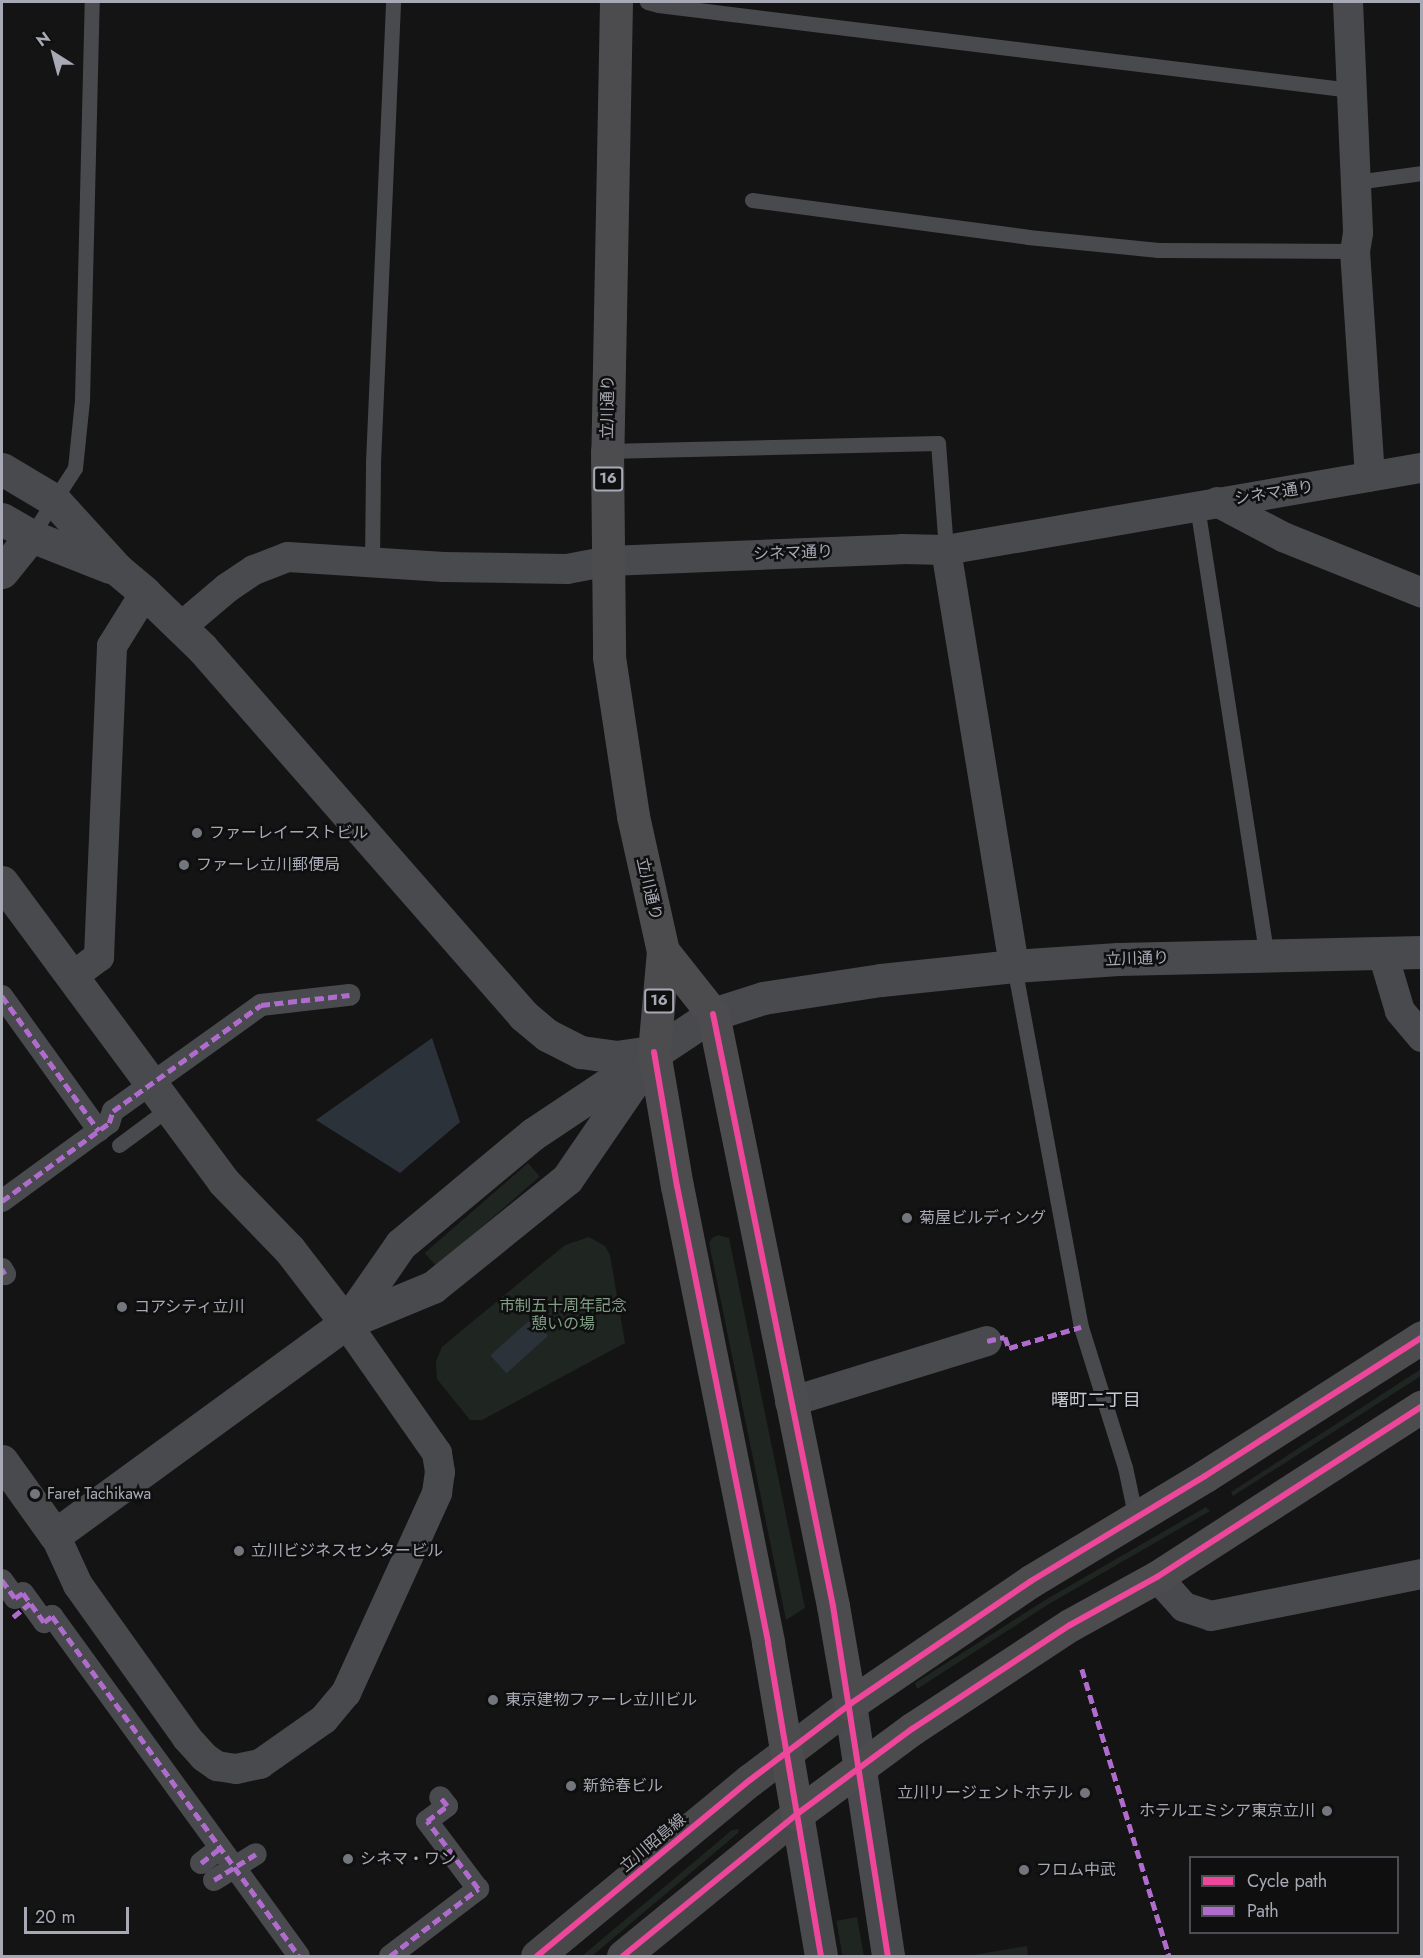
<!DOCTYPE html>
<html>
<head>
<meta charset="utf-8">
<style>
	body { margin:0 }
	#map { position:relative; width:1423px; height:1958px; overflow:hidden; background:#141415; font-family:Jost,"Noto Sans JP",sans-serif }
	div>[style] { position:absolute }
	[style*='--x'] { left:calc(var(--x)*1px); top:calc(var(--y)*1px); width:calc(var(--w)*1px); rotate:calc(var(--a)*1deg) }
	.green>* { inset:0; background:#1f2520; transform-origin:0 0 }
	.water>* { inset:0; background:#2c3239; transform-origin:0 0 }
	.service>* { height:15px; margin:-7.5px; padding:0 7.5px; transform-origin:7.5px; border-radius:7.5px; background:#494a4d }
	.pedestrian>* { height:22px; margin:-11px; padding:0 11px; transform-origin:11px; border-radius:11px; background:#494a4d }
	.minor>* { height:30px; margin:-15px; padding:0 15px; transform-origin:15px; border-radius:15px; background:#494a4d }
	.tertiary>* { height:33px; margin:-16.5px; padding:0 16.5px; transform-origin:16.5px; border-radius:16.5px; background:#494a4d }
	.secondary>* { height:33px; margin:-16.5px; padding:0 16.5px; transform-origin:16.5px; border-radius:16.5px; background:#48484b }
	.primary>* { height:33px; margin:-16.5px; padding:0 16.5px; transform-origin:16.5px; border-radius:16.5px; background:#4c4c4f }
	.pedestrian-bridge>* { height:22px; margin:-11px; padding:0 11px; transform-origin:11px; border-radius:11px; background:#494a4d }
	.quiet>* { height:4.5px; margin-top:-2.25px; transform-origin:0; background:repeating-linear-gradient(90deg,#b06ccc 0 9px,transparent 0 13.5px) }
	.cycleway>* { height:6px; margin:-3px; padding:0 3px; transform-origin:3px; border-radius:3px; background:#ed469a }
	.dots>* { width:16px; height:16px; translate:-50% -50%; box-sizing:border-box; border:3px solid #0f0f10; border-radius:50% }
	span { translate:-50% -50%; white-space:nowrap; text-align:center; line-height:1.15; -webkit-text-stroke:5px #0f0f10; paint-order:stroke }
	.shield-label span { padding:2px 4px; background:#0f0f10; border:2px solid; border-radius:4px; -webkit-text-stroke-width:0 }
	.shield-label { font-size:15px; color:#a7aab5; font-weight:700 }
	.street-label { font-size:16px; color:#a7aab5 }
	.poi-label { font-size:16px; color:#a7aab5 }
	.left { translate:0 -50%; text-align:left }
	.right { translate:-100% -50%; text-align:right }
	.park-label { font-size:16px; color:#7f9e85 }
	.neighbourhood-label { font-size:18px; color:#c7c9d1 }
	.frame { position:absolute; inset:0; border:3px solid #a7aab5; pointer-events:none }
	.legend { position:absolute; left:1189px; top:1856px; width:210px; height:78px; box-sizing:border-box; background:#0f0f10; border:2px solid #4c4d52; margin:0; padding:8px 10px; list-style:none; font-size:18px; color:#a7aab5 }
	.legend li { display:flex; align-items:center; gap:12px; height:30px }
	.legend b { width:30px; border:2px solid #4c4d52 }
	.north { position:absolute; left:24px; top:24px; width:60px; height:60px; -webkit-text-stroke:4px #0f0f10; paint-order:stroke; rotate:324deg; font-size:16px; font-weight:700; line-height:24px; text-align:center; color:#a7aab5 }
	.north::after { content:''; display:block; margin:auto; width:21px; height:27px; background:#a7aab5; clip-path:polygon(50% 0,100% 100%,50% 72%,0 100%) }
	.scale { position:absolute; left:24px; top:1907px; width:105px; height:27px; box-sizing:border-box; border:3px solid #a7aab5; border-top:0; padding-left:8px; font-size:18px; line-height:21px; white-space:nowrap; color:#a7aab5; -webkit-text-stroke:4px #0f0f10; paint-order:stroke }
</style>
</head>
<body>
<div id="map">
	<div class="green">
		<i style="left:528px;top:1163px;width:18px;height:137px;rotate:49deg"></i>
		<i style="clip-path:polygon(718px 1235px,729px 1238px,805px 1608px,786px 1620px,709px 1243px,712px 1238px)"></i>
		<i style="clip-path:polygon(589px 1237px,605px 1246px,610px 1255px,625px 1343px,482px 1420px,470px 1420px,437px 1379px,436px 1361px,442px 1347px,565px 1245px)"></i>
		<i style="clip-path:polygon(1421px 1369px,1421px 1376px,1233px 1496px,1231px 1492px)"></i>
		<i style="clip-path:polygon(1206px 1507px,1210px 1511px,1049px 1604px,917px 1689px,915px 1683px,1047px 1599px)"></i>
		<i style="clip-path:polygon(739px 1829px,738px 1833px,592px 1956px,582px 1956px,732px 1830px)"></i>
		<i style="left:857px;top:1917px;width:40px;height:21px;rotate:80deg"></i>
		<i style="clip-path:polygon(1027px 1946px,1028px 1956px,967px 1956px)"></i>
	</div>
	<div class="water">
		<i style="clip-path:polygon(432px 1038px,460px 1122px,400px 1173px,316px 1120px)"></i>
		<i style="left:532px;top:1318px;width:24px;height:56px;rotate:48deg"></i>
	</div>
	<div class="service">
		<i style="--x:647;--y:2;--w:11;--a:15"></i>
		<i style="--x:658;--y:5;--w:698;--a:6.99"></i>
		<i style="--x:1356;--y:182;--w:67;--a:-7.8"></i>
		<i style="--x:752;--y:200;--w:278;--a:7.6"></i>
		<i style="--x:1028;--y:237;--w:131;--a:5.7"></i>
		<i style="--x:1158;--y:250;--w:197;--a:0.3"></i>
		<i style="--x:607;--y:451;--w:331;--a:-1.4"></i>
		<i style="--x:938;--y:443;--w:107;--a:85.7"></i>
		<i style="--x:1197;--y:506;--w:456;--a:81.2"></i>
		<i style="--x:31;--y:536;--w:81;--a:-57.1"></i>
		<i style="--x:75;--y:468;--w:68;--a:-84.1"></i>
		<i style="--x:82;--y:400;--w:398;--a:-88.6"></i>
		<i style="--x:372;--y:563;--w:101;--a:-89.4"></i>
		<i style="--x:373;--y:462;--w:460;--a:-87.5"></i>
		<i style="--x:1014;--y:966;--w:367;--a:79.5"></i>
		<i style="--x:1081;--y:1327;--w:147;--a:72.6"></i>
		<i style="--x:1125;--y:1467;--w:53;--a:78.1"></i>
		<i style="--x:119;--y:1145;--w:62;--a:-36.5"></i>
	</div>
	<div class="pedestrian">
		<i style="--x:2;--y:996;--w:166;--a:54.3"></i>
		<i style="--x:2;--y:1269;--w:6;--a:59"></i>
		<i style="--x:2;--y:1580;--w:22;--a:54"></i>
		<i style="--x:15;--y:1598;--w:9;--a:-32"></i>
		<i style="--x:23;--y:1593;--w:36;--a:54"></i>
		<i style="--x:44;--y:1622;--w:10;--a:-37"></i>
		<i style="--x:52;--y:1616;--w:420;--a:54"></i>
		<i style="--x:201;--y:1863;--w:24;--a:-38"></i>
		<i style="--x:390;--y:1956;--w:111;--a:-37.3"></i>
		<i style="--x:478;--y:1889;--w:85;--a:-126.9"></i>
		<i style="--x:427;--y:1821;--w:25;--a:-37"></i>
		<i style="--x:447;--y:1806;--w:11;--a:-128"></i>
	</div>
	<div class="minor">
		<i style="--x:1348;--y:2;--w:231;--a:87.5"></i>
		<i style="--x:1358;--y:233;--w:18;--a:99"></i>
		<i style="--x:1355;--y:251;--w:226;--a:86.2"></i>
		<i style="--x:1217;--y:502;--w:75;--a:27.9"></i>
		<i style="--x:1283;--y:537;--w:150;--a:21.9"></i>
		<i style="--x:946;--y:550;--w:422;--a:80.7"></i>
		<i style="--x:181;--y:627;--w:60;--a:-40.3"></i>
		<i style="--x:227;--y:588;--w:32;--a:-34"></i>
		<i style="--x:254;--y:570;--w:36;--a:-21"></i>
		<i style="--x:288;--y:557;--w:156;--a:3.7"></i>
		<i style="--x:444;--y:567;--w:123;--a:0.9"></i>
		<i style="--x:567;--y:569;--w:43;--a:-10.8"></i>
		<i style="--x:609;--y:561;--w:293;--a:-2.3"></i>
		<i style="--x:902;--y:549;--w:44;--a:1.3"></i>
		<i style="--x:946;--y:550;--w:483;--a:-9.8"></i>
		<i style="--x:1383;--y:954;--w:59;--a:73.4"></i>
		<i style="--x:1400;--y:1011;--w:34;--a:50"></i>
		<i style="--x:72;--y:977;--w:34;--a:-37"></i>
		<i style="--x:99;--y:957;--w:311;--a:-87.6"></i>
		<i style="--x:112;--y:646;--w:62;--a:-58.1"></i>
		<i style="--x:790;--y:1402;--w:206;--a:-17.2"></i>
		<i style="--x:55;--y:1535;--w:55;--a:65.3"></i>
		<i style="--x:78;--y:1585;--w:188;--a:54.5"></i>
		<i style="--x:187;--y:1738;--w:25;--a:48"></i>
		<i style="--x:204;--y:1757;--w:16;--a:35"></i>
		<i style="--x:217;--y:1766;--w:19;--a:9"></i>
		<i style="--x:236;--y:1769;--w:25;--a:-12"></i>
		<i style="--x:260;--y:1764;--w:78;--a:-35.1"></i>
		<i style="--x:324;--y:1719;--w:34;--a:-50"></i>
		<i style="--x:346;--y:1693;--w:220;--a:-65.5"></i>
		<i style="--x:437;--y:1493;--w:21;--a:-82"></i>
		<i style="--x:440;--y:1472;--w:19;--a:-99"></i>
		<i style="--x:437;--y:1453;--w:159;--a:-125"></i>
		<i style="--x:1157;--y:1577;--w:40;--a:48"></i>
		<i style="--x:1184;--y:1607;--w:28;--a:18"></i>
		<i style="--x:1211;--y:1616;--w:215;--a:-11.3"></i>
	</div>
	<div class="tertiary">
		<i style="--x:2;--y:469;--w:61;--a:30.8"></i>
		<i style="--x:54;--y:500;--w:95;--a:47.6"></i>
		<i style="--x:118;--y:570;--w:35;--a:40"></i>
		<i style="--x:145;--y:593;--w:79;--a:44"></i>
		<i style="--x:202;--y:648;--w:488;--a:48.8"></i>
		<i style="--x:523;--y:1015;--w:31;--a:40"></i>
		<i style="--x:547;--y:1035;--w:38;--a:27"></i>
		<i style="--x:581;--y:1052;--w:35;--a:8"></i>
		<i style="--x:616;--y:1057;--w:37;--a:-8"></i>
		<i style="--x:2;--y:519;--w:34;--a:30"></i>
		<i style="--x:31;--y:536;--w:85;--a:21.4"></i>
		<i style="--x:2;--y:572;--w:46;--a:-51.1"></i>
		<i style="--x:2;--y:882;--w:372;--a:53.5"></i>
		<i style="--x:223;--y:1181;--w:95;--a:45.9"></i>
		<i style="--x:289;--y:1249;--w:93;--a:52.4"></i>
		<i style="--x:346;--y:1323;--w:96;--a:-55.2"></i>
		<i style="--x:401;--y:1244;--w:172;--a:-39.8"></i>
		<i style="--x:533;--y:1134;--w:216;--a:-33.7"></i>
		<i style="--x:713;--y:1014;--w:52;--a:-17.7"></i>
		<i style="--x:763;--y:998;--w:119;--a:-8.7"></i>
		<i style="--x:881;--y:980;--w:134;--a:-6"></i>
		<i style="--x:1014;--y:966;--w:104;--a:-3.9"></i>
		<i style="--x:1118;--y:959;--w:304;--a:-1.3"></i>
		<i style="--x:2;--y:1461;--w:91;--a:54.4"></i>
		<i style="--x:55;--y:1535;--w:360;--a:-36.1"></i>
		<i style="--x:346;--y:1323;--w:94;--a:-22.5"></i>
		<i style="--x:433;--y:1287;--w:172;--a:-38.9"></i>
		<i style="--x:567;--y:1179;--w:135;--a:-55.6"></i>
		<i style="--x:850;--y:1704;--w:255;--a:81.4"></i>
		<i style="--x:797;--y:1814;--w:144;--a:80.4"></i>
	</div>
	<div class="secondary">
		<i style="--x:537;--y:1956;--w:276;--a:-39.6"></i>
		<i style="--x:750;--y:1780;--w:126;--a:-37.2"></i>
		<i style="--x:623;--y:1956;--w:225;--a:-39.2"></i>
	</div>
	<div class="primary">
		<i style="--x:616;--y:2;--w:449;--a:91.1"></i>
		<i style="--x:607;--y:451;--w:206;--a:89.4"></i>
		<i style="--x:609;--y:657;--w:161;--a:81.4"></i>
		<i style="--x:633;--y:816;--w:138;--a:77.5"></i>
		<i style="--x:663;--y:951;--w:101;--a:95.1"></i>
		<i style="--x:654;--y:1052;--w:136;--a:80.3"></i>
		<i style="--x:677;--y:1186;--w:466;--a:78.7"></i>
		<i style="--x:768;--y:1643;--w:173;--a:80.4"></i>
		<i style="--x:797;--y:1814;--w:143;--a:-36.5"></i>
		<i style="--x:912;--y:1729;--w:189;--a:-33.4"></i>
		<i style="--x:1070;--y:1625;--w:99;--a:-28.9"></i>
		<i style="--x:1157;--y:1577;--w:315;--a:-32.8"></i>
		<i style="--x:663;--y:951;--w:80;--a:51.6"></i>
		<i style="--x:713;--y:1014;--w:604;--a:78.54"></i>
		<i style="--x:833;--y:1606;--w:99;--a:80.2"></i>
		<i style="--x:850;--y:1704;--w:219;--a:-34.2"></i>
		<i style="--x:1031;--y:1581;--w:203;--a:-31.1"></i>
		<i style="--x:1205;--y:1476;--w:258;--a:-32.6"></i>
	</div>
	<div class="pedestrian-bridge">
		<i style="--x:2;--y:1201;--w:132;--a:-36.1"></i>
		<i style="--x:109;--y:1123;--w:13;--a:-72"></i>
		<i style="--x:113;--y:1111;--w:182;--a:-35.6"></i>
		<i style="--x:261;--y:1005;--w:89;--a:-6.5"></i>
		<i style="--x:214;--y:1880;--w:49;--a:-31.8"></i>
	</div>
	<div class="quiet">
		<i style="--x:2;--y:996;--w:166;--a:54.3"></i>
		<i style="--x:2;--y:1201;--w:132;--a:-36.1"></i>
		<i style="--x:109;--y:1123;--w:13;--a:-72"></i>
		<i style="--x:113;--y:1111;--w:182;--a:-35.6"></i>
		<i style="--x:261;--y:1005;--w:89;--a:-6.5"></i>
		<i style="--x:2;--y:1269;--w:6;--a:59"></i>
		<i style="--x:987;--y:1341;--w:18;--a:-13"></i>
		<i style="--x:1005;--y:1337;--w:12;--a:70"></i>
		<i style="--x:1009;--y:1348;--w:75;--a:-16.3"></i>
		<i style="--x:2;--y:1580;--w:22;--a:54"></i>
		<i style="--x:15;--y:1598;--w:9;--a:-32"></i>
		<i style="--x:23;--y:1593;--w:36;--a:54"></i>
		<i style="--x:44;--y:1622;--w:10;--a:-37"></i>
		<i style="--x:52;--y:1616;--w:420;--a:54"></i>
		<i style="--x:13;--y:1617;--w:22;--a:-39"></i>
		<i style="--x:1082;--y:1669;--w:300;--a:73.1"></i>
		<i style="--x:201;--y:1863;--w:24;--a:-38"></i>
		<i style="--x:214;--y:1880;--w:49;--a:-31.8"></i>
		<i style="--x:390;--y:1956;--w:111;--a:-37.3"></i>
		<i style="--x:478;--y:1889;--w:85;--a:-126.9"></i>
		<i style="--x:427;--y:1821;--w:25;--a:-37"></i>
		<i style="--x:447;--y:1806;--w:11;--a:-128"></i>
	</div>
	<div class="cycleway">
		<i style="--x:713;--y:1014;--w:604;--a:78.54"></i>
		<i style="--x:833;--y:1606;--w:354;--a:81.1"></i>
		<i style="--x:654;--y:1052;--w:136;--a:80.3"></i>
		<i style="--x:677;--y:1186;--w:466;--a:78.7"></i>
		<i style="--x:768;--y:1643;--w:317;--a:80.4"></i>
		<i style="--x:537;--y:1956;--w:276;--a:-39.6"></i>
		<i style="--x:750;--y:1780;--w:126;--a:-37.2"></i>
		<i style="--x:850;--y:1704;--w:219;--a:-34.2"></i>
		<i style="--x:1031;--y:1581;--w:203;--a:-31.1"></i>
		<i style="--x:1205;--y:1476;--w:258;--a:-32.6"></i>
		<i style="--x:623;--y:1956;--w:225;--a:-39.2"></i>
		<i style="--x:797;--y:1814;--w:143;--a:-36.5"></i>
		<i style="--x:912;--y:1729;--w:189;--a:-33.4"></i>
		<i style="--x:1070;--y:1625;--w:99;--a:-28.9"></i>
		<i style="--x:1157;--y:1577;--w:315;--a:-32.8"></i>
	</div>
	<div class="dots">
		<i style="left:197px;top:833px;background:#74767d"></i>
		<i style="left:184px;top:865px;background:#74767d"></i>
		<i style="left:907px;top:1218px;background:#74767d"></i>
		<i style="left:122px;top:1307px;background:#74767d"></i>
		<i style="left:35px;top:1494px;background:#74767d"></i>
		<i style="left:239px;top:1551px;background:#74767d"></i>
		<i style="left:493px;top:1700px;background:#74767d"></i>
		<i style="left:571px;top:1786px;background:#74767d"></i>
		<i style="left:1085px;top:1793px;background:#74767d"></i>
		<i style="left:1327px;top:1811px;background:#74767d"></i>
		<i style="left:348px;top:1859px;background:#74767d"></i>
		<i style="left:1024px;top:1870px;background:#74767d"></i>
	</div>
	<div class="shield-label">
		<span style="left:608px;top:479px">16</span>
		<span style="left:659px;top:1001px">16</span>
	</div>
	<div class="street-label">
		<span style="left:608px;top:407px;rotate:-89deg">立川通り</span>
		<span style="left:1274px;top:493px;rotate:-9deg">シネマ通り</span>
		<span style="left:793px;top:553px;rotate:-2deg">シネマ通り</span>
		<span style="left:649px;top:889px;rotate:77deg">立川通り</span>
		<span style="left:1137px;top:959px;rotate:-2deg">立川通り</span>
		<span style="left:653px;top:1843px;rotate:-40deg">立川昭島線</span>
	</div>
	<div class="poi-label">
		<span class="left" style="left:209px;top:833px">ファーレイーストビル</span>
		<span class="left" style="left:196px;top:865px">ファーレ立川郵便局</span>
		<span class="left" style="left:919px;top:1218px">菊屋ビルディング</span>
		<span class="left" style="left:134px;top:1307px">コアシティ立川</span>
		<span class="left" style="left:47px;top:1494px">Faret Tachikawa</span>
		<span class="left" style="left:251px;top:1551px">立川ビジネスセンタービル</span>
		<span class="left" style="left:505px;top:1700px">東京建物ファーレ立川ビル</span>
		<span class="left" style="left:583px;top:1786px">新鈴春ビル</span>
		<span class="right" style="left:1073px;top:1793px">立川リージェントホテル</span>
		<span class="right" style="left:1315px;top:1811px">ホテルエミシア東京立川</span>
		<span class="left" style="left:360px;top:1859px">シネマ・ワン</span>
		<span class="left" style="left:1036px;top:1870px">フロム中武</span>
	</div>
	<div class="park-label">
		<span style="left:563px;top:1315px">市制五十周年記念<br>憩いの場</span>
	</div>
	<div class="neighbourhood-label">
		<span style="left:1096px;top:1400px">曙町二丁目</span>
	</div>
	<div class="frame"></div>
	<ul class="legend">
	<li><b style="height:8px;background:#ed469a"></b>Cycle path</li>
	<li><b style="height:8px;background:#b06ccc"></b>Path</li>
	</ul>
	<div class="north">N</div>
	<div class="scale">20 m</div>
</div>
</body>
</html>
